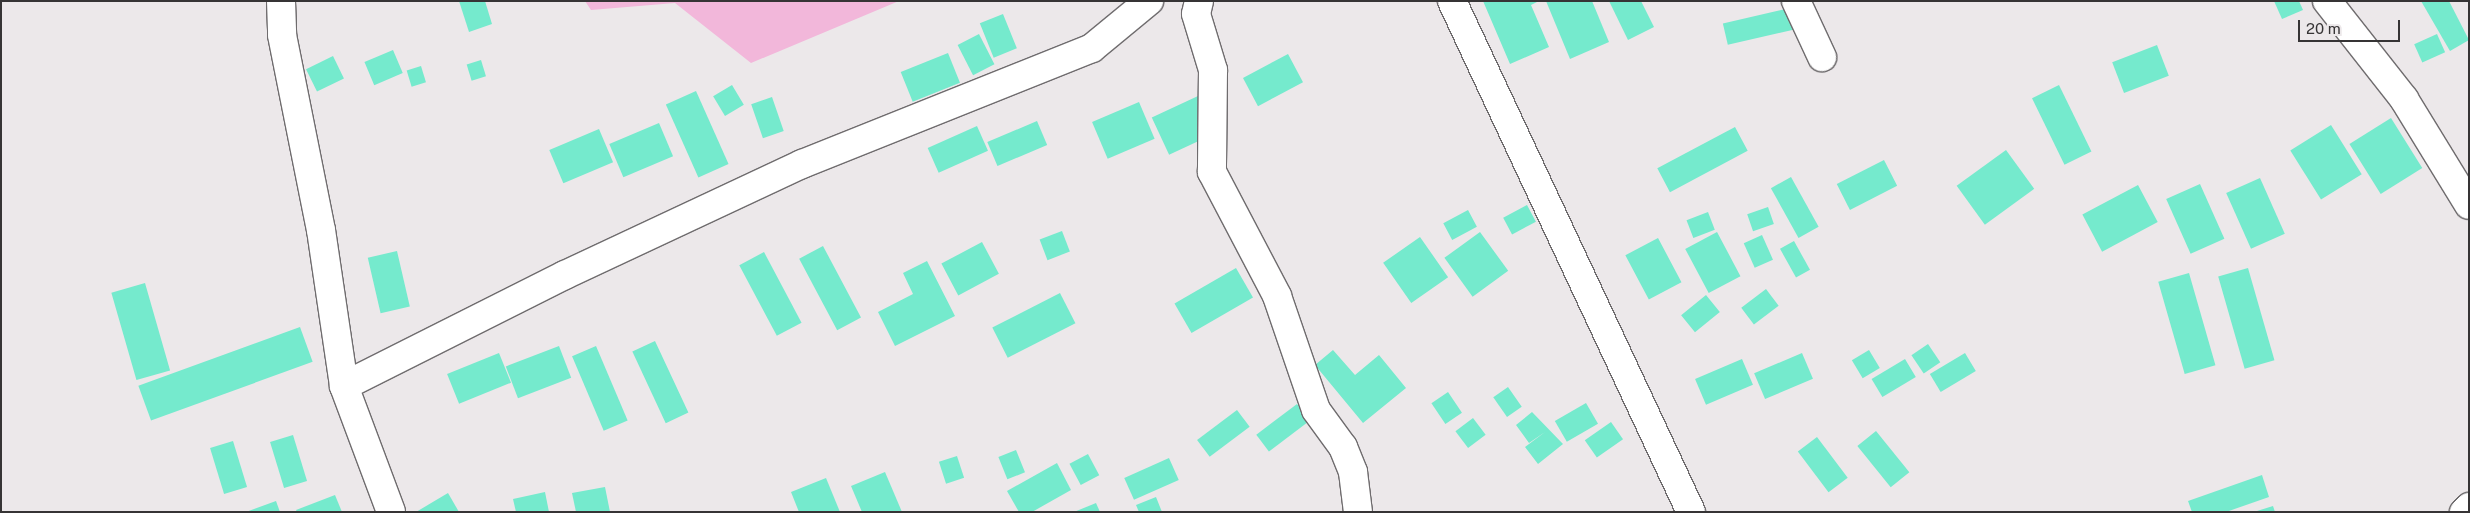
<!DOCTYPE html>
<html>
<head>
<meta charset="utf-8">
<style>
	body { margin:0 }
	#map { position:relative; width:2470px; height:513px; overflow:hidden; background:#ece8ea; font-family:"Public Sans",sans-serif }
	div>[style] { position:absolute }
	[style*='--x'] { left:calc(var(--x)*1px); top:calc(var(--y)*1px); width:calc(var(--w)*1px); rotate:calc(var(--a)*1deg) }
	.green>* { inset:0; background:#f2b7da }
	.building>* { inset:0; background:#75eacd; transform-origin:0 0 }
	.roads { filter:drop-shadow(1px 0 #6f6c6e) drop-shadow(-1px 0 #6f6c6e) drop-shadow(0 1px #6f6c6e) drop-shadow(0 -1px #6f6c6e) }
	.street>* { height:28px; margin:-14px; padding:0 14px; transform-origin:14px; border-radius:14px; background:#fff }
	span { translate:-50% -50%; white-space:nowrap; text-align:center; line-height:1.15; -webkit-text-stroke:5px #ece8ea; paint-order:stroke }
	.frame { position:absolute; inset:0; border:2px solid #363435; pointer-events:none }
	.scale { position:absolute; left:2298px; top:20px; width:102px; height:22px; box-sizing:border-box; border:2px solid #363435; border-top:0; padding-left:6px; font-size:15px; line-height:18px; white-space:nowrap; color:#363435; -webkit-text-stroke:4px #ece8ea; paint-order:stroke }
</style>
</head>
<body>
<div id="map">
	<div class="green">
		<i style="clip-path:polygon(585px 1px,899px 1px,751px 63px,675px 3px,591px 10px)"></i>
	</div>
	<div class="building">
		<i style="clip-path:polygon(459px 1px,485px 1px,492px 24px,469px 32px)"></i>
		<i style="clip-path:polygon(1483px 1px,1539px 1px,1531px 5px,1549px 47px,1510px 64px)"></i>
		<i style="clip-path:polygon(1546px 1px,1592px 1px,1609px 42px,1570px 59px)"></i>
		<i style="clip-path:polygon(1609px 1px,1641px 1px,1654px 27px,1628px 40px)"></i>
		<i style="clip-path:polygon(2274px 1px,2299px 1px,2303px 10px,2282px 19px)"></i>
		<i style="clip-path:polygon(2421px 1px,2449px 1px,2469px 40px,2450px 51px)"></i>
		<i style="left:1794px;top:7px;width:22px;height:73px;rotate:77deg"></i>
		<i style="left:1003px;top:14px;width:37px;height:25px;rotate:68deg"></i>
		<i style="left:979px;top:34px;width:34px;height:24px;rotate:63deg"></i>
		<i style="left:2437px;top:34px;width:20px;height:25px;rotate:66deg"></i>
		<i style="left:2157px;top:45px;width:33px;height:48px;rotate:69deg"></i>
		<i style="left:393px;top:50px;width:25px;height:31px;rotate:67deg"></i>
		<i style="left:948px;top:53px;width:32px;height:51px;rotate:68deg"></i>
		<i style="left:1288px;top:54px;width:32px;height:51px;rotate:62deg"></i>
		<i style="left:333px;top:56px;width:25px;height:30px;rotate:64deg"></i>
		<i style="left:481px;top:60px;width:17px;height:15px;rotate:73deg"></i>
		<i style="left:421px;top:66px;width:17px;height:15px;rotate:73deg"></i>
		<i style="left:732px;top:85px;width:23px;height:22px;rotate:59deg"></i>
		<i style="left:2059px;top:85px;width:74px;height:30px;rotate:64deg"></i>
		<i style="left:696px;top:91px;width:80px;height:33px;rotate:66deg"></i>
		<i style="left:1198px;top:96px;width:41px;height:51px;rotate:65deg"></i>
		<i style="left:772px;top:97px;width:36px;height:22px;rotate:71deg"></i>
		<i style="left:1139px;top:102px;width:40px;height:51px;rotate:67deg"></i>
		<i style="left:2391px;top:118px;width:59px;height:49px;rotate:58deg"></i>
		<i style="left:1037px;top:121px;width:26px;height:54px;rotate:67deg"></i>
		<i style="left:659px;top:123px;width:36px;height:54px;rotate:67deg"></i>
		<i style="left:2331px;top:125px;width:58px;height:48px;rotate:58deg"></i>
		<i style="left:977px;top:126px;width:27px;height:54px;rotate:66deg"></i>
		<i style="left:1735px;top:127px;width:27px;height:88px;rotate:62deg"></i>
		<i style="left:599px;top:129px;width:36px;height:54px;rotate:67deg"></i>
		<i style="left:2006px;top:150px;width:48px;height:61px;rotate:54deg"></i>
		<i style="left:1884px;top:160px;width:29px;height:53px;rotate:63deg"></i>
		<i style="left:1791px;top:177px;width:57px;height:23px;rotate:61deg"></i>
		<i style="left:2260px;top:178px;width:61px;height:37px;rotate:66deg"></i>
		<i style="left:2200px;top:184px;width:60px;height:37px;rotate:66deg"></i>
		<i style="left:2138px;top:185px;width:42px;height:63px;rotate:62deg"></i>
		<i style="left:1527px;top:205px;width:19px;height:27px;rotate:62deg"></i>
		<i style="left:1768px;top:207px;width:18px;height:22px;rotate:71deg"></i>
		<i style="left:1468px;top:210px;width:19px;height:28px;rotate:62deg"></i>
		<i style="left:1708px;top:212px;width:19px;height:23px;rotate:69deg"></i>
		<i style="left:1062px;top:231px;width:22px;height:24px;rotate:69deg"></i>
		<i style="left:1480px;top:232px;width:48px;height:44px;rotate:54deg"></i>
		<i style="left:1717px;top:232px;width:50px;height:36px;rotate:62deg"></i>
		<i style="left:1762px;top:235px;width:27px;height:20px;rotate:66deg"></i>
		<i style="left:1420px;top:237px;width:49px;height:45px;rotate:55deg"></i>
		<i style="left:1658px;top:238px;width:50px;height:37px;rotate:62deg"></i>
		<i style="left:1794px;top:241px;width:33px;height:16px;rotate:61deg"></i>
		<i style="left:982px;top:242px;width:36px;height:46px;rotate:62deg"></i>
		<i style="left:823px;top:246px;width:81px;height:27px;rotate:62deg"></i>
		<i style="left:397px;top:251px;width:57px;height:30px;rotate:77deg"></i>
		<i style="left:764px;top:252px;width:80px;height:28px;rotate:62deg"></i>
		<i style="clip-path:polygon(927px 261px,955px 316px,895px 346px,878px 312px,913px 294px,903px 273px)"></i>
		<i style="left:1236px;top:268px;width:34px;height:71px;rotate:60deg"></i>
		<i style="left:2248px;top:268px;width:96px;height:31px;rotate:74deg"></i>
		<i style="left:2189px;top:273px;width:96px;height:32px;rotate:74deg"></i>
		<i style="left:145px;top:283px;width:91px;height:35px;rotate:74deg"></i>
		<i style="left:1766px;top:289px;width:21px;height:31px;rotate:53deg"></i>
		<i style="left:1060px;top:293px;width:34px;height:76px;rotate:63deg"></i>
		<i style="left:1706px;top:295px;width:22px;height:32px;rotate:51deg"></i>
		<i style="left:300px;top:327px;width:37px;height:172px;rotate:70deg"></i>
		<i style="left:655px;top:341px;width:79px;height:25px;rotate:65deg"></i>
		<i style="left:1928px;top:344px;width:22px;height:20px;rotate:56deg"></i>
		<i style="left:559px;top:346px;width:34px;height:57px;rotate:69deg"></i>
		<i style="left:596px;top:346px;width:81px;height:26px;rotate:67deg"></i>
		<i style="clip-path:polygon(1333px 350px,1355px 375px,1379px 355px,1406px 388px,1363px 423px,1315px 365px)"></i>
		<i style="left:1869px;top:350px;width:21px;height:20px;rotate:59deg"></i>
		<i style="left:499px;top:353px;width:32px;height:56px;rotate:68deg"></i>
		<i style="left:1802px;top:353px;width:28px;height:52px;rotate:67deg"></i>
		<i style="left:1965px;top:353px;width:21px;height:41px;rotate:59deg"></i>
		<i style="left:1742px;top:359px;width:28px;height:51px;rotate:67deg"></i>
		<i style="left:1905px;top:359px;width:21px;height:39px;rotate:59deg"></i>
		<i style="left:1508px;top:387px;width:24px;height:18px;rotate:55deg"></i>
		<i style="left:1448px;top:392px;width:25px;height:20px;rotate:56deg"></i>
		<i style="left:1586px;top:403px;width:24px;height:36px;rotate:60deg"></i>
		<i style="left:1297px;top:404px;width:21px;height:51px;rotate:53deg"></i>
		<i style="left:1237px;top:410px;width:21px;height:50px;rotate:53deg"></i>
		<i style="clip-path:polygon(1532px 412px,1563px 444px,1538px 464px,1525px 447px,1545px 432px,1529px 443px,1516px 425px)"></i>
		<i style="left:1473px;top:418px;width:21px;height:22px;rotate:53deg"></i>
		<i style="left:1611px;top:422px;width:21px;height:32px;rotate:55deg"></i>
		<i style="left:1876px;top:431px;width:53px;height:24px;rotate:51deg"></i>
		<i style="left:293px;top:435px;width:48px;height:24px;rotate:73deg"></i>
		<i style="left:1817px;top:437px;width:51px;height:24px;rotate:53deg"></i>
		<i style="left:233px;top:441px;width:48px;height:24px;rotate:73deg"></i>
		<i style="left:1016px;top:450px;width:24px;height:19px;rotate:68deg"></i>
		<i style="left:1088px;top:454px;width:24px;height:21px;rotate:62deg"></i>
		<i style="left:957px;top:456px;width:23px;height:19px;rotate:72deg"></i>
		<i style="left:1169px;top:458px;width:24px;height:49px;rotate:66deg"></i>
		<i style="clip-path:polygon(1057px 463px,1071px 490px,1032px 512px,1019px 512px,1007px 491px)"></i>
		<i style="clip-path:polygon(885px 472px,902px 512px,862px 512px,851px 486px)"></i>
		<i style="clip-path:polygon(2262px 475px,2269px 497px,2226px 512px,2192px 512px,2188px 501px)"></i>
		<i style="clip-path:polygon(826px 478px,840px 512px,799px 512px,791px 492px)"></i>
		<i style="clip-path:polygon(605px 487px,610px 512px,576px 512px,572px 493px)"></i>
		<i style="clip-path:polygon(545px 492px,549px 512px,516px 512px,513px 499px)"></i>
		<i style="clip-path:polygon(448px 493px,459px 512px,416px 512px)"></i>
		<i style="clip-path:polygon(335px 495px,342px 512px,297px 512px,296px 510px)"></i>
		<i style="clip-path:polygon(1156px 497px,1162px 512px,1139px 512px,1136px 505px)"></i>
		<i style="clip-path:polygon(276px 501px,280px 512px,246px 512px)"></i>
		<i style="clip-path:polygon(1096px 503px,1100px 512px,1074px 512px)"></i>
		<i style="clip-path:polygon(2273px 506px,2275px 512px,2257px 512px,2257px 511px)"></i>
	</div>
	<div class="roads">
		<div class="street">
			<i style="--x:281;--y:1;--w:34;--a:88"></i>
			<i style="--x:282;--y:35;--w:199;--a:78.7"></i>
			<i style="--x:321;--y:230;--w:158;--a:81.6"></i>
			<i style="--x:344;--y:386;--w:134;--a:69.5"></i>
			<i style="--x:1199;--y:1;--w:13;--a:103"></i>
			<i style="--x:1196;--y:14;--w:59;--a:73.1"></i>
			<i style="--x:1213;--y:70;--w:102;--a:90.6"></i>
			<i style="--x:1212;--y:172;--w:140;--a:62.3"></i>
			<i style="--x:1277;--y:296;--w:120;--a:71.1"></i>
			<i style="--x:1316;--y:410;--w:46;--a:53.9"></i>
			<i style="--x:1343;--y:447;--w:27;--a:68"></i>
			<i style="--x:1353;--y:472;--w:40;--a:82.9"></i>
			<i style="--x:1452;--y:1;--w:564;--a:64.93"></i>
			<i style="--x:1796;--y:1;--w:62;--a:65.1"></i>
			<i style="--x:2327;--y:1;--w:125;--a:51.8"></i>
			<i style="--x:2404;--y:99;--w:124;--a:58.5"></i>
			<i style="--x:344;--y:386;--w:247;--a:-26.7"></i>
			<i style="--x:565;--y:275;--w:262;--a:-25.1"></i>
			<i style="--x:802;--y:164;--w:312;--a:-21.8"></i>
			<i style="--x:1092;--y:48;--w:74;--a:-39.5"></i>
			<i style="--x:2464;--y:512;--w:7;--a:-45"></i>
		</div>
	</div>
	<div class="frame"></div>
	<div class="scale">20 m</div>
</div>
</body>
</html>
